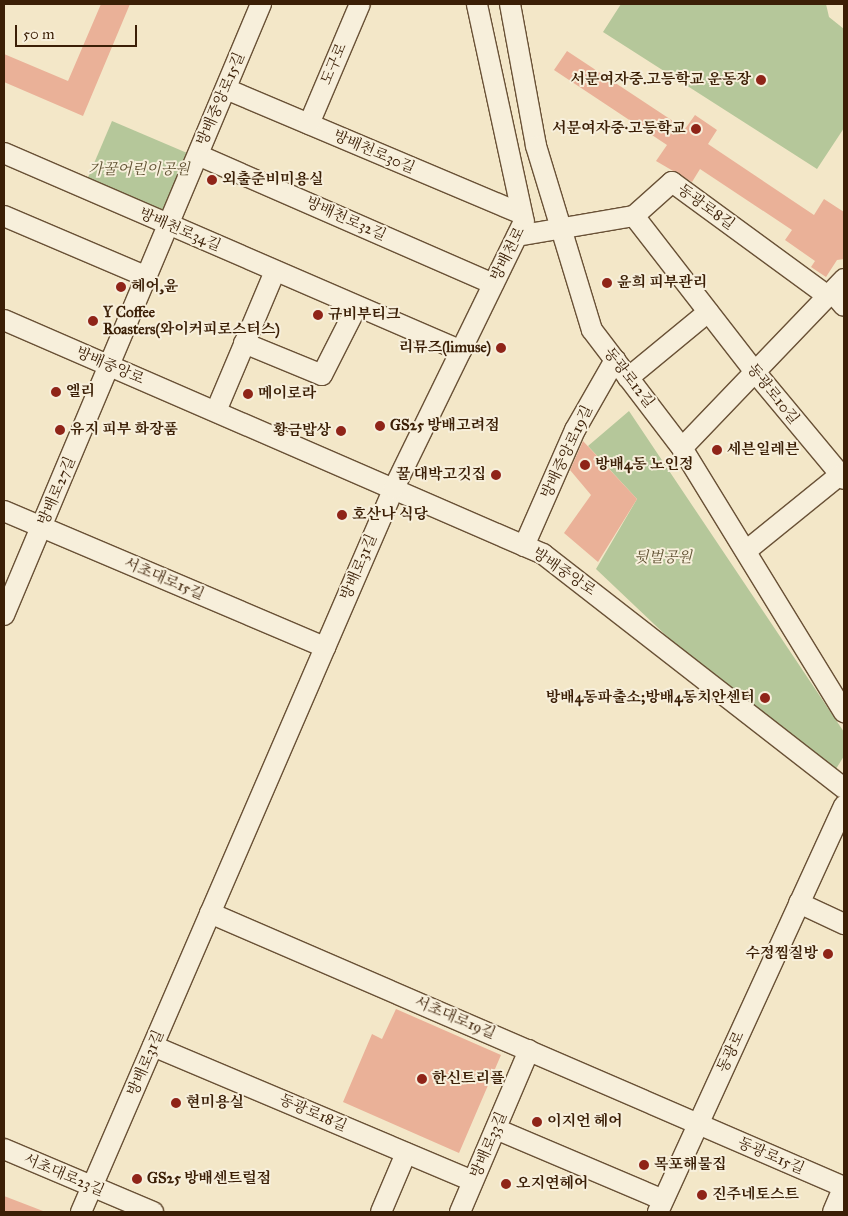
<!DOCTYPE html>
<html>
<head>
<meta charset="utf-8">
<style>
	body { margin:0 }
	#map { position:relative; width:848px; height:1216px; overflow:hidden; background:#f3e7c8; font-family:"IM FELL Great Primer","Noto Serif KR",serif }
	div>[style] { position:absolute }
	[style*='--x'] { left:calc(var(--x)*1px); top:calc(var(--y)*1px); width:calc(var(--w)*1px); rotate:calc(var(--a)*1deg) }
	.green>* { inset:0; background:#b5c79a; transform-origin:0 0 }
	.building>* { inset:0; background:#eab198 }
	.roads { filter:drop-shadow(1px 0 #695136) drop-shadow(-1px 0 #695136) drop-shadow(0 1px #695136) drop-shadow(0 -1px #695136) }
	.minor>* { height:20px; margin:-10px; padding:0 10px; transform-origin:10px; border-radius:10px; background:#f7efdb }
	.dots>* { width:14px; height:14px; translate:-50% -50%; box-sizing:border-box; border:2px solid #f7efdb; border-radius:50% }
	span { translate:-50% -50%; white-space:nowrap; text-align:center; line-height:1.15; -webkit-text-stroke:4px #f7efdb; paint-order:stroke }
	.street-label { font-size:15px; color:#3b1f06 }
	.poi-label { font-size:15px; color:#3b1f06; font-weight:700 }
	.right { translate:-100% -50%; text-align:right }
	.left { translate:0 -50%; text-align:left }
	.park-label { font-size:15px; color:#605132; font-style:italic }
	.frame { position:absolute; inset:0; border:5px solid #3b1f06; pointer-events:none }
	.scale { position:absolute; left:15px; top:25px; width:122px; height:22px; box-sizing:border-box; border:2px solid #3b1f06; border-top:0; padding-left:6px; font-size:15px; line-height:18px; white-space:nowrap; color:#3b1f06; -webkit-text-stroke:4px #f7efdb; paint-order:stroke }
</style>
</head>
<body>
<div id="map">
	<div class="green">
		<i style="clip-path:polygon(621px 4px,826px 4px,829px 17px,844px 29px,844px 128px,817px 169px,603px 32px)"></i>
		<i style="left:112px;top:121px;width:88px;height:69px;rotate:23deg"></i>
		<i style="clip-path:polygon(629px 411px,844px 732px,844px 756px,831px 777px,733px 699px,596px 569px,637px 499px,588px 446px)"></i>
	</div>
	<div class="building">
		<i style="clip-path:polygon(101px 4px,130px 4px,83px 116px,4px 82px,4px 54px,68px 81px)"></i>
		<i style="clip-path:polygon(567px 51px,685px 129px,695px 115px,717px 130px,708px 144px,814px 215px,824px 199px,844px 212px,844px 259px,837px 260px,826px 277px,811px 267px,815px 261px,785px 240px,792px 230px,700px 169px,692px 182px,656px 161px,667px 145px,554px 70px)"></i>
		<i style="clip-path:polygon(583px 441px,637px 499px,598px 562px,564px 533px,591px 495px,570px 470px)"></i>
		<i style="clip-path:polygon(396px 1009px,501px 1055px,459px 1153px,343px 1102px,372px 1034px,382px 1039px)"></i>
		<i style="clip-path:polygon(4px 1196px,43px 1211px,43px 1212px,4px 1212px)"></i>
	</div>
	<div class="roads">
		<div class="minor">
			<i style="--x:510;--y:4;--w:144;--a:79.6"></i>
			<i style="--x:536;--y:146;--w:192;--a:73.1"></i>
			<i style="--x:592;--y:330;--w:148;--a:52.7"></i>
			<i style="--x:682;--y:448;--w:310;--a:58.5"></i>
			<i style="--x:226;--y:89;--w:321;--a:22.9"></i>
			<i style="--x:309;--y:124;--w:130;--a:-67"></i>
			<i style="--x:4;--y:153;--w:498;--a:23.4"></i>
			<i style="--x:198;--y:155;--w:322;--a:23.6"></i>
			<i style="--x:4;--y:216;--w:155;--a:23.1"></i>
			<i style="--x:634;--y:216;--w:197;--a:52.2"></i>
			<i style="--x:755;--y:372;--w:139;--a:50.2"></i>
			<i style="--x:517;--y:236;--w:119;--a:-9.7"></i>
			<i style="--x:634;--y:216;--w:51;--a:-41.8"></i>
			<i style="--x:672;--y:182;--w:193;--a:36.2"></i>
			<i style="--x:832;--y:292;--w:18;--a:49"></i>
			<i style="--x:4;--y:320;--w:588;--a:23.47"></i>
			<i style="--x:543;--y:554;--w:381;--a:37.9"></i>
			<i style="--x:244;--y:343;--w:84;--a:22.3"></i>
			<i style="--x:322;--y:375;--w:77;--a:-63.1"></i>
			<i style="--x:628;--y:378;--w:104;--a:-39.5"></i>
			<i style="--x:216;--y:411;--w:152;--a:-67.1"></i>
			<i style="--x:682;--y:448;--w:234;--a:-46.2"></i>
			<i style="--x:4;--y:511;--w:349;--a:23"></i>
			<i style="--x:524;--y:546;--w:127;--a:-66.3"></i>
			<i style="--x:575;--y:430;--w:81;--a:-60.3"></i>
			<i style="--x:746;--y:551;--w:121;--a:-39"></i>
			<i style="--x:4;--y:615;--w:663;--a:-67.19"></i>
			<i style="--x:799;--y:903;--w:50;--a:25"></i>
			<i style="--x:210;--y:913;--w:691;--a:23.37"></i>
			<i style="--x:153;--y:1046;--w:347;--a:22.9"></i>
			<i style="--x:496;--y:1129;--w:181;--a:23"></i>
			<i style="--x:4;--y:1149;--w:162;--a:22.9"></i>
			<i style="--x:81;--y:1212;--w:789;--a:-66.62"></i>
			<i style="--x:394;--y:488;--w:296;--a:-64"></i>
			<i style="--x:524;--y:222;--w:223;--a:-102.2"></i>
			<i style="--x:381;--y:1212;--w:64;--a:-67"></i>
			<i style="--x:460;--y:1212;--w:176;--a:-66.9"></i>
			<i style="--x:658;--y:1212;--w:447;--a:-65.4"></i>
			<i style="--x:833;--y:1212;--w:28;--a:-67"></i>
		</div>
	</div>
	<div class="dots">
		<i style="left:761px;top:80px;background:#8f2418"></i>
		<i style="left:696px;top:129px;background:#8f2418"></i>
		<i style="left:212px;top:180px;background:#8f2418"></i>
		<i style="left:607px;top:283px;background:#8f2418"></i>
		<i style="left:121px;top:287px;background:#8f2418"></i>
		<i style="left:318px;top:315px;background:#8f2418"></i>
		<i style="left:93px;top:321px;background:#8f2418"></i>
		<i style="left:501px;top:348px;background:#8f2418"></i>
		<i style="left:56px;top:392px;background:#8f2418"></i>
		<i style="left:248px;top:394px;background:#8f2418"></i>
		<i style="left:380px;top:426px;background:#8f2418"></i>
		<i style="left:60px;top:430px;background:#8f2418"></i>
		<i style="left:341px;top:431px;background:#8f2418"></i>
		<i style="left:717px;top:450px;background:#8f2418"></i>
		<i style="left:585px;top:465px;background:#8f2418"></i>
		<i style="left:496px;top:475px;background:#8f2418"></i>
		<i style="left:342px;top:515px;background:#8f2418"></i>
		<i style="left:765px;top:698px;background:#8f2418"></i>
		<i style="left:828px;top:954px;background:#8f2418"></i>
		<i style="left:422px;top:1079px;background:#8f2418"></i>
		<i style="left:176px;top:1103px;background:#8f2418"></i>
		<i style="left:537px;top:1122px;background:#8f2418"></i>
		<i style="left:644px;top:1165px;background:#8f2418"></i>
		<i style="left:137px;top:1179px;background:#8f2418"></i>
		<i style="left:506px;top:1184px;background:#8f2418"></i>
		<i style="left:702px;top:1195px;background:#8f2418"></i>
	</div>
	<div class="street-label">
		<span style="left:334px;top:64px;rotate:-67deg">도구로</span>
		<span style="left:221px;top:99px;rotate:-67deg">방배중앙로15길</span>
		<span style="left:374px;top:152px;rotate:23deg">방배천로30길</span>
		<span style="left:706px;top:207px;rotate:36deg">동광로8길</span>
		<span style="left:346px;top:219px;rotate:24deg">방배천로32길</span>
		<span style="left:180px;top:230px;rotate:23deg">방배천로34길</span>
		<span style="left:508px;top:254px;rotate:-64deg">방배천로</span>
		<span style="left:110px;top:366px;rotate:23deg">방배중앙로</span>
		<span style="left:629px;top:378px;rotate:52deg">동광로12길</span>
		<span style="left:773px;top:394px;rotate:51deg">동광로10길</span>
		<span style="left:567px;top:452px;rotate:-65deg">방배중앙로19길</span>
		<span style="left:57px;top:491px;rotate:-67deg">방배로27길</span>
		<span style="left:359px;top:567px;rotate:-67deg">방배로31길</span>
		<span style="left:564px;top:572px;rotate:34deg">방배중앙로</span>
		<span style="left:164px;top:579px;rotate:23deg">서초대로15길</span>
		<span style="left:455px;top:1018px;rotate:23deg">서초대로19길</span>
		<span style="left:731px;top:1052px;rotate:-65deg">동광로</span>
		<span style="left:146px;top:1063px;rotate:-67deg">방배로31길</span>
		<span style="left:313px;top:1113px;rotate:23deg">동광로18길</span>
		<span style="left:489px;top:1145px;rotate:-67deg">방배로33길</span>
		<span style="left:771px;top:1156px;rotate:23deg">동광로15길</span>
		<span style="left:64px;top:1175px;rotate:23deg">서초대로23길</span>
	</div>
	<div class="poi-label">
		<span class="right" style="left:751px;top:80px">서문여자중.고등학교 운동장</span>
		<span class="right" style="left:686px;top:129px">서문여자중·고등학교</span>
		<span class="left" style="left:222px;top:180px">외출준비미용실</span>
		<span class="left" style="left:617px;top:283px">윤희 피부관리</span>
		<span class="left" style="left:131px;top:287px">헤어,윤</span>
		<span class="left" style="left:103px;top:321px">Y Coffee<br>Roasters(와이커피로스터스)</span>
		<span class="left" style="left:328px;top:315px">규비부티크</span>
		<span class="right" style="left:491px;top:348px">리뮤즈(limuse)</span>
		<span class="left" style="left:66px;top:392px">엘리</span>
		<span class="left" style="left:258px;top:394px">메이로라</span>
		<span class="left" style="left:390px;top:426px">GS25 방배고려점</span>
		<span class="left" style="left:70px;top:430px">유지 피부 화장품</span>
		<span class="right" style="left:331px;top:431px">황금밥상</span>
		<span class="left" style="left:727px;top:450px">세븐일레븐</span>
		<span class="left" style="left:595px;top:465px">방배4동 노인정</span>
		<span class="right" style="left:486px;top:475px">꿀 대박고깃집</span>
		<span class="left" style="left:352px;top:515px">호산나 식당</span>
		<span class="right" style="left:755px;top:698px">방배4동파출소;방배4동치안센터</span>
		<span class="right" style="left:818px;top:954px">수정찜질방</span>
		<span class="left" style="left:432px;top:1079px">한신트리플</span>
		<span class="left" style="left:186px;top:1103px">현미용실</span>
		<span class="left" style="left:547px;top:1122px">이지언 헤어</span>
		<span class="left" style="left:654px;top:1165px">목포해물집</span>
		<span class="left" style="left:147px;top:1179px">GS25 방배센트럴점</span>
		<span class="left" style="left:516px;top:1184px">오지연헤어</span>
		<span class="left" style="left:712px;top:1195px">진주네토스트</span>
	</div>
	<div class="park-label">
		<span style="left:139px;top:170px">가꿀어린이공원</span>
		<span style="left:663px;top:558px">뒷벌공원</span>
	</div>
	<div class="frame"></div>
	<div class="scale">50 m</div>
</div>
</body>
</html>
